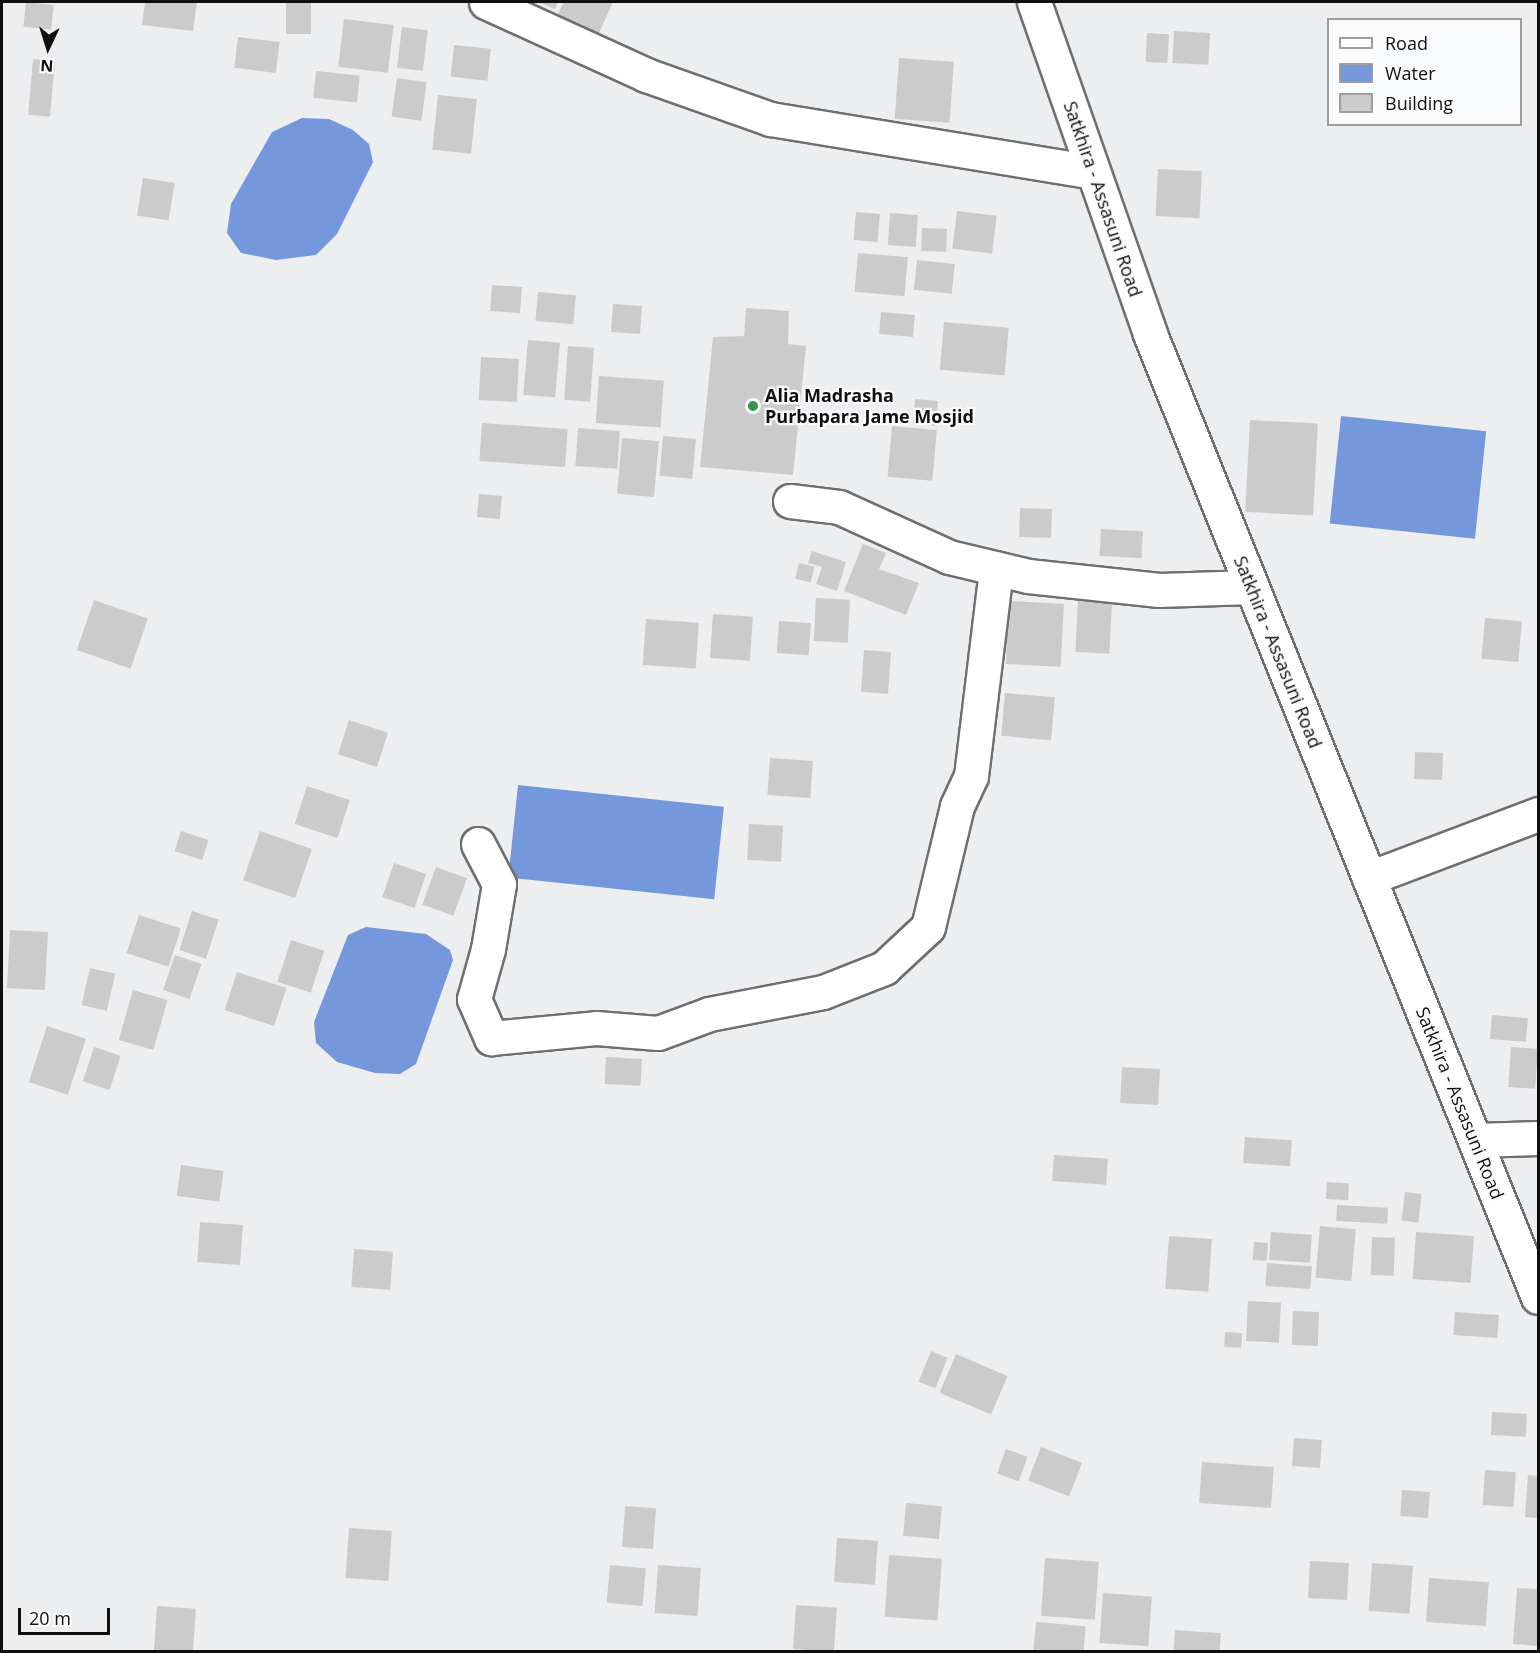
<!DOCTYPE html>
<html>
<head>
<meta charset="utf-8">
<style>
	body { margin:0 }
	#map { position:relative; width:1540px; height:1653px; overflow:hidden; background:#edeef0; font-family:"Open Sans",sans-serif }
	div>[style] { position:absolute }
	[style*='--x'] { left:calc(var(--x)*1px); top:calc(var(--y)*1px); width:calc(var(--w)*1px); rotate:calc(var(--a)*1deg) }
	.water>* { inset:0; background:#7598dd; transform-origin:0 0 }
	.building>* { inset:0; background:#cccbcc; transform-origin:0 0 }
	.roads { filter:drop-shadow(2px 0 #6e6f70) drop-shadow(-2px 0 #6e6f70) drop-shadow(0 2px #6e6f70) drop-shadow(0 -2px #6e6f70) }
	.minor>* { height:33px; margin:-16.5px; padding:0 16.5px; transform-origin:16.5px; border-radius:16.5px; background:#fff }
	.tertiary>* { height:33px; margin:-16.5px; padding:0 16.5px; transform-origin:16.5px; border-radius:16.5px; background:#fff }
	.secondary>* { height:33px; margin:-16.5px; padding:0 16.5px; transform-origin:16.5px; border-radius:16.5px; background:#fff }
	.primary>* { height:33px; margin:-16.5px; padding:0 16.5px; transform-origin:16.5px; border-radius:16.5px; background:#fff }
	.dots>* { width:16px; height:16px; translate:-50% -50%; box-sizing:border-box; border:3px solid #fbfcfd; border-radius:50% }
	span { translate:-50% -50%; white-space:nowrap; text-align:center; line-height:1.15; -webkit-text-stroke:4.5px #fbfcfd; paint-order:stroke }
	.street-label { font-size:18px; color:#0f0f10 }
	.poi-label { font-size:18px; color:#0f0f10; font-weight:700 }
	.left { translate:0 -50%; text-align:left }
	.frame { position:absolute; inset:0; border:3px solid #0f0f10; pointer-events:none }
	.legend { position:absolute; left:1327px; top:18px; width:195px; height:108px; box-sizing:border-box; background:#fbfcfd; border:2px solid #9d9d9e; margin:0; padding:8px 10px; list-style:none; font-size:18px; color:#0f0f10 }
	.legend li { display:flex; align-items:center; gap:12px; height:30px }
	.legend b { width:30px; border:2px solid #9d9d9e }
	.north { position:absolute; left:18px; top:18px; width:60px; height:60px; -webkit-text-stroke:4px #fbfcfd; paint-order:stroke; rotate:184deg; font-size:16px; font-weight:700; line-height:24px; text-align:center; color:#0f0f10 }
	.north::after { content:''; display:block; margin:auto; width:21px; height:27px; background:#0f0f10; clip-path:polygon(50% 0,100% 100%,50% 72%,0 100%) }
	.scale { position:absolute; left:18px; top:1608px; width:92px; height:27px; box-sizing:border-box; border:3px solid #0f0f10; border-top:0; padding-left:8px; font-size:18px; line-height:21px; white-space:nowrap; color:#0f0f10; -webkit-text-stroke:4px #fbfcfd; paint-order:stroke }
</style>
</head>
<body>
<div id="map">
	<div class="water">
		<i style="clip-path:polygon(302px 118px,329px 119px,353px 130px,369px 144px,373px 162px,337px 234px,316px 255px,276px 260px,241px 253px,227px 233px,231px 204px,272px 132px)"></i>
		<i style="left:1341px;top:416px;width:146px;height:108px;rotate:6deg"></i>
		<i style="left:518px;top:785px;width:207px;height:93px;rotate:6deg"></i>
		<i style="clip-path:polygon(366px 927px,426px 934px,450px 950px,453px 960px,416px 1064px,400px 1074px,375px 1073px,337px 1062px,316px 1043px,314px 1022px,348px 935px)"></i>
	</div>
	<div class="building">
		<i style="left:26px;top:2px;width:28px;height:25px;rotate:6deg"></i>
		<i style="clip-path:polygon(145px 2px,197px 2px,193px 31px,142px 25px)"></i>
		<i style="left:286px;top:2px;width:25px;height:32px"></i>
		<i style="clip-path:polygon(538px 2px,558px 2px,555px 9px)"></i>
		<i style="clip-path:polygon(564px 2px,613px 2px,599px 33px,558px 14px)"></i>
		<i style="left:344px;top:19px;width:50px;height:48px;rotate:7deg"></i>
		<i style="left:402px;top:27px;width:26px;height:41px;rotate:7deg"></i>
		<i style="left:1174px;top:31px;width:36px;height:32px;rotate:3deg"></i>
		<i style="left:1147px;top:33px;width:22px;height:29px;rotate:3deg"></i>
		<i style="left:238px;top:37px;width:42px;height:31px;rotate:7deg"></i>
		<i style="left:454px;top:45px;width:37px;height:32px;rotate:6deg"></i>
		<i style="left:899px;top:58px;width:55px;height:61px;rotate:4deg"></i>
		<i style="left:33px;top:59px;width:22px;height:56px;rotate:5deg"></i>
		<i style="left:316px;top:71px;width:44px;height:27px;rotate:6deg"></i>
		<i style="left:397px;top:78px;width:30px;height:39px;rotate:8deg"></i>
		<i style="left:438px;top:95px;width:39px;height:55px;rotate:6deg"></i>
		<i style="left:1158px;top:169px;width:44px;height:47px;rotate:3deg"></i>
		<i style="left:143px;top:178px;width:32px;height:38px;rotate:9deg"></i>
		<i style="left:957px;top:211px;width:40px;height:38px;rotate:7deg"></i>
		<i style="left:856px;top:212px;width:24px;height:28px;rotate:5deg"></i>
		<i style="left:890px;top:213px;width:28px;height:32px;rotate:4deg"></i>
		<i style="left:922px;top:228px;width:25px;height:23px;rotate:2deg"></i>
		<i style="left:858px;top:253px;width:50px;height:39px;rotate:5deg"></i>
		<i style="left:917px;top:260px;width:38px;height:30px;rotate:6deg"></i>
		<i style="left:492px;top:285px;width:30px;height:26px;rotate:4deg"></i>
		<i style="left:538px;top:292px;width:38px;height:29px;rotate:5deg"></i>
		<i style="left:613px;top:304px;width:29px;height:28px;rotate:4deg"></i>
		<i style="clip-path:polygon(746px 308px,789px 311px,788px 344px,806px 346px,793px 475px,700px 467px,713px 337px,744px 336px)"></i>
		<i style="left:881px;top:312px;width:34px;height:22px;rotate:5deg"></i>
		<i style="left:944px;top:322px;width:65px;height:48px;rotate:5deg"></i>
		<i style="left:528px;top:340px;width:32px;height:55px;rotate:5deg"></i>
		<i style="left:568px;top:346px;width:26px;height:54px;rotate:4deg"></i>
		<i style="left:481px;top:357px;width:38px;height:43px;rotate:3deg"></i>
		<i style="left:599px;top:376px;width:65px;height:47px;rotate:4deg"></i>
		<i style="left:915px;top:399px;width:23px;height:25px;rotate:5deg"></i>
		<i style="left:1250px;top:420px;width:68px;height:92px;rotate:3deg"></i>
		<i style="left:482px;top:423px;width:86px;height:38px;rotate:4deg"></i>
		<i style="left:892px;top:426px;width:45px;height:51px;rotate:5deg"></i>
		<i style="left:578px;top:428px;width:42px;height:38px;rotate:4deg"></i>
		<i style="left:663px;top:436px;width:33px;height:40px;rotate:5deg"></i>
		<i style="left:622px;top:438px;width:37px;height:56px;rotate:5deg"></i>
		<i style="left:479px;top:494px;width:23px;height:23px;rotate:5deg"></i>
		<i style="left:1020px;top:508px;width:32px;height:29px;rotate:2deg"></i>
		<i style="left:1101px;top:529px;width:42px;height:27px;rotate:3deg"></i>
		<i style="clip-path:polygon(863px 544px,886px 553px,879px 569px,919px 583px,906px 615px,844px 591px)"></i>
		<i style="clip-path:polygon(812px 551px,846px 562px,837px 591px,816px 584px,822px 567px,808px 563px)"></i>
		<i style="left:799px;top:563px;width:16px;height:16px;rotate:14deg"></i>
		<i style="left:816px;top:598px;width:34px;height:43px;rotate:3deg"></i>
		<i style="left:94px;top:600px;width:57px;height:53px;rotate:19deg"></i>
		<i style="left:1009px;top:601px;width:55px;height:63px;rotate:3deg"></i>
		<i style="left:1078px;top:601px;width:34px;height:51px;rotate:3deg"></i>
		<i style="left:713px;top:614px;width:40px;height:44px;rotate:4deg"></i>
		<i style="left:1485px;top:618px;width:37px;height:41px;rotate:5deg"></i>
		<i style="left:646px;top:619px;width:53px;height:46px;rotate:4deg"></i>
		<i style="left:779px;top:621px;width:32px;height:32px;rotate:4deg"></i>
		<i style="left:864px;top:650px;width:27px;height:42px;rotate:4deg"></i>
		<i style="left:1005px;top:693px;width:50px;height:43px;rotate:5deg"></i>
		<i style="left:349px;top:720px;width:41px;height:36px;rotate:18deg"></i>
		<i style="left:1415px;top:752px;width:28px;height:27px;rotate:2deg"></i>
		<i style="left:770px;top:758px;width:43px;height:37px;rotate:4deg"></i>
		<i style="left:307px;top:786px;width:45px;height:40px;rotate:18deg"></i>
		<i style="left:749px;top:824px;width:34px;height:36px;rotate:3deg"></i>
		<i style="left:181px;top:831px;width:29px;height:21px;rotate:18deg"></i>
		<i style="left:260px;top:831px;width:55px;height:52px;rotate:19deg"></i>
		<i style="left:394px;top:863px;width:34px;height:36px;rotate:19deg"></i>
		<i style="left:436px;top:867px;width:33px;height:40px;rotate:20deg"></i>
		<i style="left:192px;top:911px;width:28px;height:41px;rotate:18deg"></i>
		<i style="left:139px;top:915px;width:44px;height:40px;rotate:18deg"></i>
		<i style="left:10px;top:930px;width:38px;height:58px;rotate:3deg"></i>
		<i style="left:291px;top:940px;width:35px;height:44px;rotate:18deg"></i>
		<i style="left:175px;top:955px;width:28px;height:37px;rotate:19deg"></i>
		<i style="left:90px;top:968px;width:26px;height:38px;rotate:13deg"></i>
		<i style="left:237px;top:972px;width:52px;height:40px;rotate:18deg"></i>
		<i style="left:133px;top:990px;width:36px;height:52px;rotate:16deg"></i>
		<i style="left:1492px;top:1015px;width:36px;height:24px;rotate:5deg"></i>
		<i style="left:47px;top:1026px;width:41px;height:59px;rotate:18deg"></i>
		<i style="left:94px;top:1047px;width:28px;height:36px;rotate:18deg"></i>
		<i style="left:1511px;top:1047px;width:27px;height:40px;rotate:4deg"></i>
		<i style="left:606px;top:1057px;width:36px;height:27px;rotate:3deg"></i>
		<i style="left:1122px;top:1067px;width:38px;height:36px;rotate:3deg"></i>
		<i style="left:1245px;top:1137px;width:47px;height:26px;rotate:4deg"></i>
		<i style="left:1054px;top:1155px;width:54px;height:26px;rotate:4deg"></i>
		<i style="left:181px;top:1165px;width:43px;height:31px;rotate:8deg"></i>
		<i style="left:1327px;top:1182px;width:22px;height:17px;rotate:3deg"></i>
		<i style="left:1405px;top:1192px;width:17px;height:29px;rotate:7deg"></i>
		<i style="left:1337px;top:1205px;width:51px;height:16px;rotate:3deg"></i>
		<i style="left:200px;top:1222px;width:43px;height:40px;rotate:4deg"></i>
		<i style="left:1320px;top:1226px;width:36px;height:52px;rotate:5deg"></i>
		<i style="left:1271px;top:1232px;width:41px;height:28px;rotate:4deg"></i>
		<i style="left:1416px;top:1232px;width:58px;height:47px;rotate:4deg"></i>
		<i style="left:1169px;top:1236px;width:43px;height:53px;rotate:4deg"></i>
		<i style="left:1372px;top:1237px;width:23px;height:38px;rotate:2deg"></i>
		<i style="left:1254px;top:1242px;width:14px;height:18px;rotate:4deg"></i>
		<i style="left:354px;top:1249px;width:39px;height:38px;rotate:4deg"></i>
		<i style="left:1267px;top:1263px;width:45px;height:23px;rotate:4deg"></i>
		<i style="left:1248px;top:1301px;width:33px;height:40px;rotate:3deg"></i>
		<i style="left:1293px;top:1311px;width:26px;height:34px;rotate:2deg"></i>
		<i style="left:1455px;top:1312px;width:44px;height:23px;rotate:4deg"></i>
		<i style="left:1225px;top:1332px;width:17px;height:15px;rotate:3deg"></i>
		<i style="left:931px;top:1351px;width:18px;height:33px;rotate:22deg"></i>
		<i style="left:956px;top:1354px;width:56px;height:42px;rotate:23deg"></i>
		<i style="left:1492px;top:1412px;width:35px;height:23px;rotate:3deg"></i>
		<i style="left:1294px;top:1438px;width:28px;height:28px;rotate:4deg"></i>
		<i style="left:1041px;top:1447px;width:44px;height:36px;rotate:21deg"></i>
		<i style="left:1006px;top:1449px;width:23px;height:26px;rotate:20deg"></i>
		<i style="left:1202px;top:1462px;width:72px;height:41px;rotate:4deg"></i>
		<i style="left:1485px;top:1470px;width:31px;height:35px;rotate:4deg"></i>
		<i style="clip-path:polygon(1528px 1475px,1538px 1476px,1538px 1518px,1525px 1517px)"></i>
		<i style="left:1402px;top:1490px;width:28px;height:26px;rotate:4deg"></i>
		<i style="left:906px;top:1503px;width:36px;height:33px;rotate:5deg"></i>
		<i style="left:625px;top:1506px;width:31px;height:41px;rotate:4deg"></i>
		<i style="left:349px;top:1528px;width:43px;height:50px;rotate:4deg"></i>
		<i style="left:837px;top:1538px;width:41px;height:44px;rotate:4deg"></i>
		<i style="left:889px;top:1555px;width:53px;height:62px;rotate:4deg"></i>
		<i style="left:1045px;top:1558px;width:54px;height:58px;rotate:4deg"></i>
		<i style="left:1310px;top:1561px;width:39px;height:37px;rotate:3deg"></i>
		<i style="left:1372px;top:1563px;width:41px;height:48px;rotate:4deg"></i>
		<i style="left:610px;top:1565px;width:36px;height:38px;rotate:5deg"></i>
		<i style="left:658px;top:1565px;width:43px;height:48px;rotate:4deg"></i>
		<i style="left:1429px;top:1578px;width:60px;height:44px;rotate:4deg"></i>
		<i style="clip-path:polygon(1517px 1588px,1538px 1589px,1538px 1646px,1513px 1644px)"></i>
		<i style="left:1103px;top:1593px;width:49px;height:50px;rotate:4deg"></i>
		<i style="left:796px;top:1605px;width:41px;height:44px;rotate:4deg"></i>
		<i style="left:157px;top:1606px;width:39px;height:46px;rotate:4deg"></i>
		<i style="left:1036px;top:1622px;width:50px;height:30px;rotate:5deg"></i>
		<i style="left:1175px;top:1630px;width:46px;height:22px;rotate:4deg"></i>
	</div>
	<div class="roads">
		<div class="minor">
			<i style="--x:486;--y:2;--w:176;--a:24.5"></i>
			<i style="--x:646;--y:75;--w:132;--a:19.5"></i>
			<i style="--x:770;--y:119;--w:327;--a:9.3"></i>
		</div>
		<div class="tertiary">
			<i style="--x:478;--y:844;--w:45;--a:62.3"></i>
			<i style="--x:499;--y:884;--w:66;--a:99.6"></i>
			<i style="--x:488;--y:949;--w:52;--a:105.6"></i>
			<i style="--x:474;--y:999;--w:43;--a:66.4"></i>
			<i style="--x:1369;--y:878;--w:181;--a:-20.7"></i>
		</div>
		<div class="secondary">
			<i style="--x:790;--y:501;--w:49;--a:7"></i>
			<i style="--x:839;--y:507;--w:121;--a:24.4"></i>
			<i style="--x:949;--y:557;--w:81;--a:13.5"></i>
			<i style="--x:1028;--y:576;--w:132;--a:6.1"></i>
			<i style="--x:1159;--y:590;--w:93;--a:-1.8"></i>
			<i style="--x:491;--y:1038;--w:105;--a:-5.4"></i>
			<i style="--x:596;--y:1028;--w:62;--a:4.6"></i>
			<i style="--x:658;--y:1033;--w:54;--a:-20.4"></i>
			<i style="--x:709;--y:1014;--w:116;--a:-10.9"></i>
			<i style="--x:823;--y:992;--w:66;--a:-21.5"></i>
			<i style="--x:884;--y:968;--w:60;--a:-43"></i>
			<i style="--x:928;--y:927;--w:124;--a:-76.5"></i>
			<i style="--x:957;--y:806;--w:33;--a:-65"></i>
			<i style="--x:971;--y:776;--w:209;--a:-83.1"></i>
			<i style="--x:1475;--y:1140;--w:63;--a:-1.8"></i>
		</div>
		<div class="primary">
			<i style="--x:1034;--y:2;--w:352;--a:70.7"></i>
			<i style="--x:1150;--y:334;--w:1038;--a:68.06"></i>
		</div>
	</div>
	<div class="dots">
		<i style="left:753px;top:406px;background:#369547"></i>
	</div>
	<div class="street-label">
		<span style="left:1103px;top:199px;rotate:71deg">Satkhira - Assasuni Road</span>
		<span style="left:1278px;top:652px;rotate:68deg">Satkhira - Assasuni Road</span>
		<span style="left:1460px;top:1103px;rotate:68deg">Satkhira - Assasuni Road</span>
	</div>
	<div class="poi-label">
		<span class="left" style="left:765px;top:406px">Alia Madrasha<br>Purbapara Jame Mosjid</span>
	</div>
	<div class="frame"></div>
	<ul class="legend">
	<li><b style="height:8px;background:#fff"></b>Road</li>
	<li><b style="height:16px;background:#7598dd"></b>Water</li>
	<li><b style="height:16px;background:#cccbcc"></b>Building</li>
	</ul>
	<div class="north">N</div>
	<div class="scale">20 m</div>
</div>
</body>
</html>
